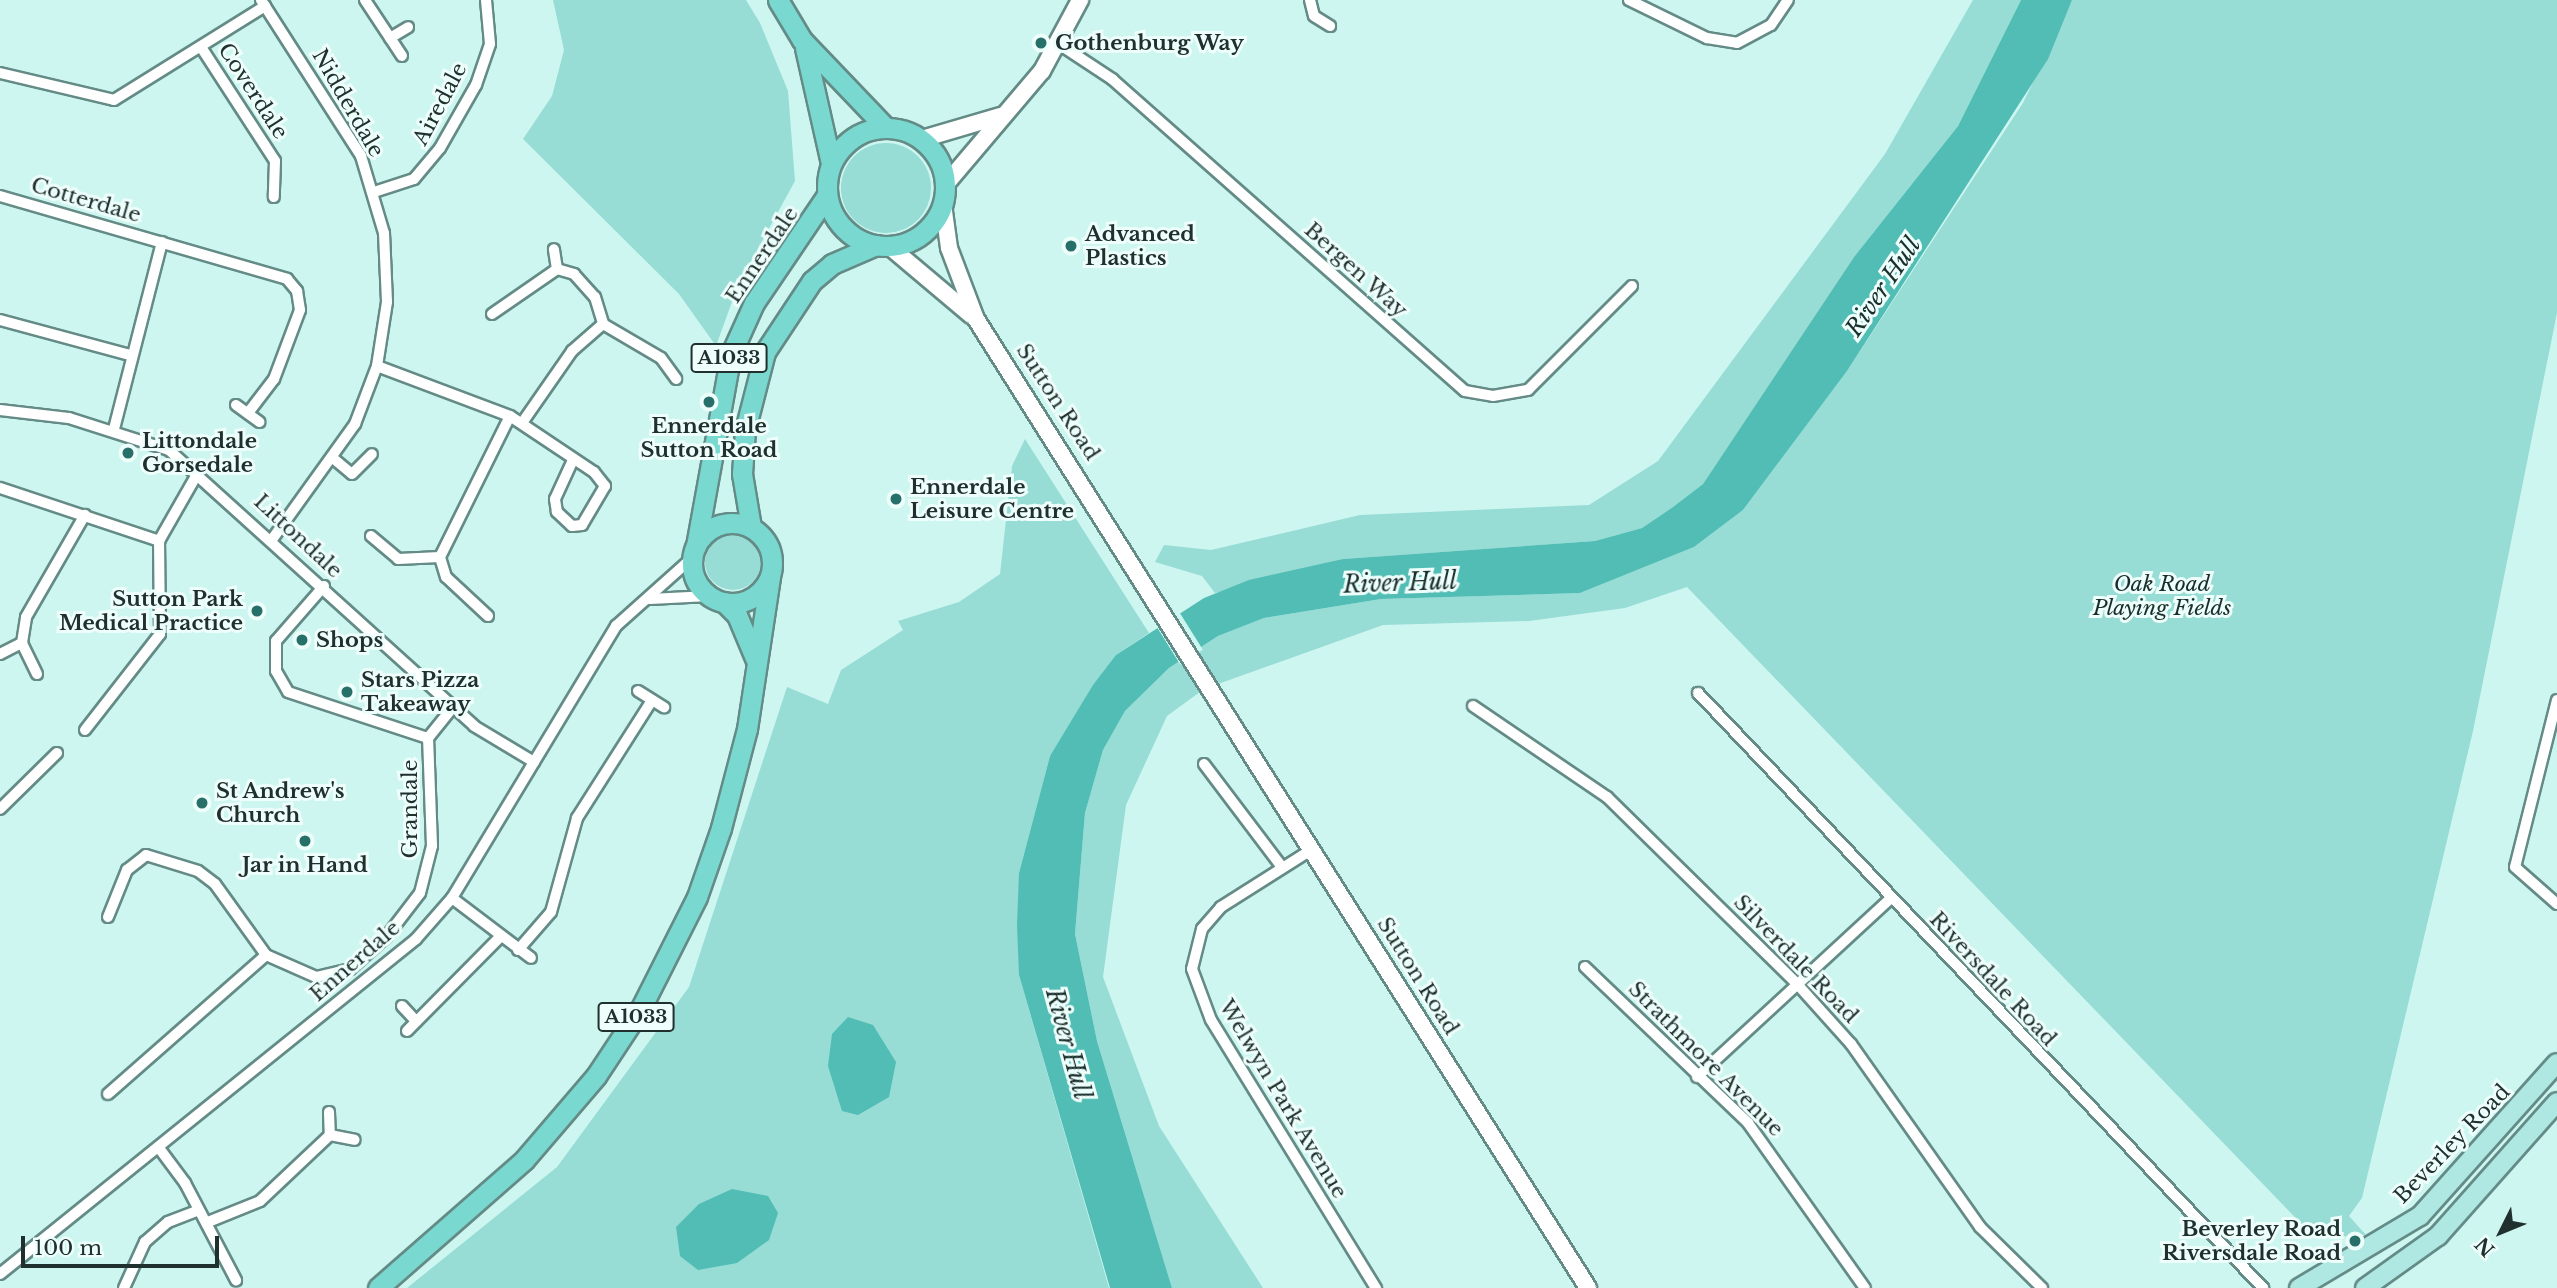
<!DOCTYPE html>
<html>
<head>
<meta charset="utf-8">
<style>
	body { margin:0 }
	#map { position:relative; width:2557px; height:1288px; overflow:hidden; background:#cdf6f1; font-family:"Libre Baskerville",serif }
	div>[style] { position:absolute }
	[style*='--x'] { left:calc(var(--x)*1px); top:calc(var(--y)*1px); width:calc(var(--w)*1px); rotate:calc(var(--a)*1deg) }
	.green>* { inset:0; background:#97dcd5 }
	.round { border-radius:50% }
	.water>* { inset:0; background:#51bdb4 }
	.pier>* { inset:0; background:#cdf6f1; transform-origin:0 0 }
	.roads { filter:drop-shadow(2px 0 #648b86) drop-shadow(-2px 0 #648b86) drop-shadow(0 2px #648b86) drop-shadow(0 -2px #648b86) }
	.street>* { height:10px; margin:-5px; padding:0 5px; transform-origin:5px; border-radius:5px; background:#fff }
	.secondary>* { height:16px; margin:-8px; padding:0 8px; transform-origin:8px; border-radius:8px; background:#fff }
	.primary>* { height:18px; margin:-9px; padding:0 9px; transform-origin:9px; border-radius:9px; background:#afe8e3 }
	.highway>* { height:19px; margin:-9.5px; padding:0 9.5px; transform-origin:9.5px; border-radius:9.5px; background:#79d9d0 }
	.highway>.ring { margin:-9.5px; padding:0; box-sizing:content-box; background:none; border:19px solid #79d9d0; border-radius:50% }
	.dots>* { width:19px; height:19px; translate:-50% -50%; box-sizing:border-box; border:4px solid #edfefb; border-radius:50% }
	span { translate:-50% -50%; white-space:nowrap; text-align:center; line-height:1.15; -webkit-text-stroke:6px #edfefb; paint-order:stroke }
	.shield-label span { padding:2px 5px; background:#edfefb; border:2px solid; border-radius:5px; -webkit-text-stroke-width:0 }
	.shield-label { font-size:19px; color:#20302e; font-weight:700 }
	.poi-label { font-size:21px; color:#20302e; font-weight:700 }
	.left { translate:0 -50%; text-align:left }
	.right { translate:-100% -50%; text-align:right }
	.street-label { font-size:21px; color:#20302e }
	.park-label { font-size:21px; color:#192d2b; font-style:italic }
	.water-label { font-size:23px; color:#1a2e2c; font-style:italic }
	.north { position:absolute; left:2466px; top:1197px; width:70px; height:70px; -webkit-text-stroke:5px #edfefb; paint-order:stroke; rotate:227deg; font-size:19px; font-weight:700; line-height:28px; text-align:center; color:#20302e }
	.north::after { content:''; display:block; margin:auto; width:24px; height:32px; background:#20302e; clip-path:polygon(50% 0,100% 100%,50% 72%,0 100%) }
	.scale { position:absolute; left:21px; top:1236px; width:198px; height:32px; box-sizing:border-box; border:4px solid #20302e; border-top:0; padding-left:9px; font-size:21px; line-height:24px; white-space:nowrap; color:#20302e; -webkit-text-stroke:5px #edfefb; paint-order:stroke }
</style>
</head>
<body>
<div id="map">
	<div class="green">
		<i style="clip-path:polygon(553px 0,746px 0,760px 23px,788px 91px,795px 181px,738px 285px,716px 346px,679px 294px,523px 139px,552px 96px,564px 50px)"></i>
		<i style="clip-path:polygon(1973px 0,2021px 0,1958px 126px,1854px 257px,1703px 484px,1673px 507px,1642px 528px,1595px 541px,1343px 559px,1215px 593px,1202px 576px,1155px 562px,1164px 545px,1211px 550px,1360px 515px,1589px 505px,1658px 461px,1885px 154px)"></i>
		<i style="clip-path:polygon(2072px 0,2557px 0,2557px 313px,2473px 731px,2362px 1198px,2349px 1216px,2366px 1235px,2315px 1238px,1687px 587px,1625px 608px,1529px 621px,1383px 625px,1204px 689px,1167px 716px,1126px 805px,1103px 977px,1159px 1126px,1263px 1288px,1172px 1288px,1097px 1041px,1075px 934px,1085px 813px,1103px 750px,1125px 711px,1169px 668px,1218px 636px,1264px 618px,1381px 599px,1580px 593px,1694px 547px,1743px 510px,1847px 371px,2023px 103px)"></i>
		<i class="round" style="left:841px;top:143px;width:90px;height:90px"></i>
		<i style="clip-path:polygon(1025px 439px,1149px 633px,1116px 655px,1050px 756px,1019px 873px,1019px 975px,1109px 1288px,407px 1288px,557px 1167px,689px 987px,787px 687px,828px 704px,841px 670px,903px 630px,898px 621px,959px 602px,1000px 574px,1012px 466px)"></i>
		<i class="round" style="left:705px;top:534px;width:56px;height:56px"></i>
	</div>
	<div class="water">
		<i style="clip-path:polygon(2021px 0,2072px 0,2048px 59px,1847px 371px,1743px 510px,1694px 547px,1580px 593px,1381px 599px,1264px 618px,1218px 636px,1169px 668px,1125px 711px,1103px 750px,1085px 813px,1075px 934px,1097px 1041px,1172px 1288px,1110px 1288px,1019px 975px,1017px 925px,1019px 873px,1050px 756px,1093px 685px,1116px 655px,1204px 598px,1249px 580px,1343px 559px,1595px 541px,1642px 528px,1673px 507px,1703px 484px,1854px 257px,1958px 126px)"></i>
		<i style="clip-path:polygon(848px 1017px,873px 1025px,896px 1062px,889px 1097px,858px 1115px,842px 1111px,828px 1066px,832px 1034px)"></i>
		<i style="clip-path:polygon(732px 1189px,768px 1196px,778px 1213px,769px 1240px,737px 1263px,698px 1270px,680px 1256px,676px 1227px,699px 1204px)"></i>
	</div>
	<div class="pier">
		<i style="left:1178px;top:610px;width:47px;height:27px;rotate:58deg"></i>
	</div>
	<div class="roads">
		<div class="street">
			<i style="--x:261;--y:0;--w:185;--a:57.3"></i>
			<i style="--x:361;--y:156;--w:80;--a:73.4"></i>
			<i style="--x:384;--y:233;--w:69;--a:87.5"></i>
			<i style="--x:387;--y:302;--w:65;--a:98.9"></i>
			<i style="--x:377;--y:366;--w:62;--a:110.8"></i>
			<i style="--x:355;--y:424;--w:140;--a:125.7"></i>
			<i style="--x:365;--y:0;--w:67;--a:56.5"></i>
			<i style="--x:1310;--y:0;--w:16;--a:76"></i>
			<i style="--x:1314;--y:16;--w:19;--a:32"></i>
			<i style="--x:1629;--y:0;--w:87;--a:26"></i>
			<i style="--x:1707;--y:38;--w:30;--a:9"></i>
			<i style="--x:1737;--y:43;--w:38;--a:-28"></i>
			<i style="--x:1771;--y:25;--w:30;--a:-56"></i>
			<i style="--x:390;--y:38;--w:21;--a:-31"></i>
			<i style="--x:1059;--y:44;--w:64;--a:33.4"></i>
			<i style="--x:1112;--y:79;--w:471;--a:41.5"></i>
			<i style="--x:1465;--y:391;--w:28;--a:10"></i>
			<i style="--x:1493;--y:396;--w:36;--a:-10"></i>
			<i style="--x:1528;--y:390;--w:147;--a:-45"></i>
			<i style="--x:201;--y:47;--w:136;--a:57"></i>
			<i style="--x:275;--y:161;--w:36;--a:92"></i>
			<i style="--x:0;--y:73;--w:117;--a:13.3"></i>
			<i style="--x:114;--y:100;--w:178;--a:-31.9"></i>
			<i style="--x:374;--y:192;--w:42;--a:-18"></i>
			<i style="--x:414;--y:179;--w:40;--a:-50"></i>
			<i style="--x:440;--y:148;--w:73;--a:-60.3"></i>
			<i style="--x:476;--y:85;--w:43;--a:-71.1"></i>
			<i style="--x:490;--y:44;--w:44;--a:-95.2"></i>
			<i style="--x:0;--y:196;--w:299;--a:16.1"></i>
			<i style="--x:287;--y:279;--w:16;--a:50"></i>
			<i style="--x:297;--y:291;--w:19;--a:81"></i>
			<i style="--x:300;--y:310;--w:74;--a:110.6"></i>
			<i style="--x:274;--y:379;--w:43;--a:127.4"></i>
			<i style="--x:557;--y:269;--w:18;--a:16"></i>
			<i style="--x:574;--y:274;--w:31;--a:48"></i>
			<i style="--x:595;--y:297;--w:28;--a:73"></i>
			<i style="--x:603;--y:324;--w:67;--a:30.4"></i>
			<i style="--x:661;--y:358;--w:26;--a:54"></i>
			<i style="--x:492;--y:314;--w:79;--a:-34.7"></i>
			<i style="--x:557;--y:269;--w:20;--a:-99"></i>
			<i style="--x:0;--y:320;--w:135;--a:15.1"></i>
			<i style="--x:377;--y:366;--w:142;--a:20.6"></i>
			<i style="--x:510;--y:416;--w:101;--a:33.7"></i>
			<i style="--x:594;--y:472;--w:18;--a:52"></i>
			<i style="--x:605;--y:486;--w:45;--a:120.5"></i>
			<i style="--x:582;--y:525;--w:10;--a:174"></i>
			<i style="--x:572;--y:526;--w:21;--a:-137"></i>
			<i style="--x:557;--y:512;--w:13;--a:-99"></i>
			<i style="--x:555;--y:499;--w:41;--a:-65.3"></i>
			<i style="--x:236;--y:405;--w:29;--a:36"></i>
			<i style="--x:0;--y:410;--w:69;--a:6.6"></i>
			<i style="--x:69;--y:418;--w:105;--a:17.7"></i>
			<i style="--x:169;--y:450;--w:411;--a:42.1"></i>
			<i style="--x:474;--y:726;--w:70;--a:31"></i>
			<i style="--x:522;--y:423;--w:88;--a:-55.2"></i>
			<i style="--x:572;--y:351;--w:41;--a:-41.1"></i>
			<i style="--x:114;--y:429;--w:193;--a:-75.6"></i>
			<i style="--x:334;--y:459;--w:23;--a:40"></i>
			<i style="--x:352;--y:474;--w:28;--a:-45"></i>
			<i style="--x:0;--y:488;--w:168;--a:18.4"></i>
			<i style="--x:371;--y:536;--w:35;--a:40"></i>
			<i style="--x:398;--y:559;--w:42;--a:-2.7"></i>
			<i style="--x:324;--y:586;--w:73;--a:131.1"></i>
			<i style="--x:276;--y:641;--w:30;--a:90"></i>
			<i style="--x:276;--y:671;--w:24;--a:60"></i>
			<i style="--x:288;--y:692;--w:147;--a:18.2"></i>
			<i style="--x:650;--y:599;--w:59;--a:-2.9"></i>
			<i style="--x:488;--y:616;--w:57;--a:-137.1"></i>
			<i style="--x:446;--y:577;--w:21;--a:-107"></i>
			<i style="--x:440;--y:557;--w:157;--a:-63.6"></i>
			<i style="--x:0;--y:654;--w:25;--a:-27"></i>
			<i style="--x:37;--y:674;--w:34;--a:-116"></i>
			<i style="--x:22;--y:643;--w:26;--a:-81"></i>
			<i style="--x:26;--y:617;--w:118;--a:-60"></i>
			<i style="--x:638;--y:691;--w:31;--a:32"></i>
			<i style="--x:1698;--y:693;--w:821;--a:46.48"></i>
			<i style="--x:2557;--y:700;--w:172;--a:104.1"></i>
			<i style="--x:2515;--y:867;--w:56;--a:41.4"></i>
			<i style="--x:1473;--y:706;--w:162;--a:34.2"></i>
			<i style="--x:1607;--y:797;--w:268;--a:44.5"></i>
			<i style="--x:1798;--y:985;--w:79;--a:48.1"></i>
			<i style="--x:1851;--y:1044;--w:224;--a:54.8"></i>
			<i style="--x:1980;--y:1227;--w:87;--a:44.5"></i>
			<i style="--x:85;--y:730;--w:122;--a:-52"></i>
			<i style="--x:160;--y:634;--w:93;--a:-90.6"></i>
			<i style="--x:159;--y:541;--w:81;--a:-60.3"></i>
			<i style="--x:1204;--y:764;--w:129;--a:52.9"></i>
			<i style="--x:0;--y:809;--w:80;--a:-44.5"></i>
			<i style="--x:1311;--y:850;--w:107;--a:147.7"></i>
			<i style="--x:1221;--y:907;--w:29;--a:131"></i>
			<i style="--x:1202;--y:929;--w:41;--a:104"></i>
			<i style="--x:1192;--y:969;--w:54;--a:69.6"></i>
			<i style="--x:1211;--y:1020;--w:315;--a:58.4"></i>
			<i style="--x:452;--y:898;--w:99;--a:37.2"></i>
			<i style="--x:108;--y:917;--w:51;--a:-68"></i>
			<i style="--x:127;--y:870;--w:24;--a:-38"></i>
			<i style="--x:146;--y:855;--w:54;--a:17.1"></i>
			<i style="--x:198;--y:871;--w:21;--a:37"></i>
			<i style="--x:215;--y:884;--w:87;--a:54.3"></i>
			<i style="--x:266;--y:955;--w:55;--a:23.7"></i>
			<i style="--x:316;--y:977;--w:35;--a:-13"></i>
			<i style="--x:350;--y:969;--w:50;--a:-41.7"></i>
			<i style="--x:387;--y:936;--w:54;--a:-52.5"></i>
			<i style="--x:420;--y:893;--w:49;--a:-75.7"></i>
			<i style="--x:432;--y:846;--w:108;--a:-92.1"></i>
			<i style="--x:428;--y:738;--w:40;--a:-51"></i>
			<i style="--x:518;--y:950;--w:50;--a:-49"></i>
			<i style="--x:551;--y:912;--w:98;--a:-74.5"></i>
			<i style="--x:577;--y:818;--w:138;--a:-57.5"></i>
			<i style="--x:1585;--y:967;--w:226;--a:43.7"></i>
			<i style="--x:1748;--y:1123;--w:202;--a:54.7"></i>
			<i style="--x:402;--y:1006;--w:21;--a:47"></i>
			<i style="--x:407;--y:1031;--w:131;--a:-45.3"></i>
			<i style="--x:1697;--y:1077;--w:264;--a:-42.7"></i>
			<i style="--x:108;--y:1094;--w:210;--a:-41.3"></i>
			<i style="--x:329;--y:1112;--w:23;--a:88"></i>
			<i style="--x:330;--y:1135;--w:25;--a:11"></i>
			<i style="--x:159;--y:1148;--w:44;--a:53.4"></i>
			<i style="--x:185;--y:1183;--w:110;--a:62.3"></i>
			<i style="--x:208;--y:1222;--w:56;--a:-22"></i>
			<i style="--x:260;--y:1201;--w:96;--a:-43.3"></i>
			<i style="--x:0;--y:1274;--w:534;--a:-38.84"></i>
			<i style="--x:416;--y:939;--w:55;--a:-48.7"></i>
			<i style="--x:452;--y:898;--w:318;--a:-58.9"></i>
			<i style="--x:616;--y:626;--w:102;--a:-41.8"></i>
			<i style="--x:124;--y:1288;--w:51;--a:-65.5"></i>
			<i style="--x:145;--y:1242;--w:30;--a:-41"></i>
			<i style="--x:168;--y:1222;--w:31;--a:-21"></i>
		</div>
		<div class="secondary">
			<i style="--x:922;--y:139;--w:81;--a:-16.4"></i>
			<i style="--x:946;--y:184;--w:148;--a:-49.7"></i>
			<i style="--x:1042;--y:71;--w:81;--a:-61.8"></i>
			<i style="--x:943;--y:204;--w:44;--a:82.2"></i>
			<i style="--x:949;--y:248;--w:76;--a:69.2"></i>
			<i style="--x:976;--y:319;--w:1146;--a:57.72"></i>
			<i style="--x:889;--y:246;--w:107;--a:40.1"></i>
		</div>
		<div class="primary">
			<i style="--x:2299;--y:1288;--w:141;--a:-30.8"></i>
			<i style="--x:2420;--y:1216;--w:205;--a:-48.2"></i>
			<i style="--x:2365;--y:1288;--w:90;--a:-35.5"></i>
			<i style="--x:2438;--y:1236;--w:179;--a:-48.4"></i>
		</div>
		<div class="highway">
			<i style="--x:778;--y:0;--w:47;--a:59"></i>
			<i style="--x:802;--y:40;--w:120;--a:46.3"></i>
			<i style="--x:805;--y:48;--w:118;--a:77.3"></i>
			<i class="ring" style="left:827px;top:128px;width:99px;height:99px"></i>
			<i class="ring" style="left:692px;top:523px;width:61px;height:61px"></i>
			<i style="--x:751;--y:527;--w:54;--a:-99.6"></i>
			<i style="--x:742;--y:474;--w:44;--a:-86.1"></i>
			<i style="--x:745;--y:430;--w:81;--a:-75.6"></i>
			<i style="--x:765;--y:352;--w:85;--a:-56.5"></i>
			<i style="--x:812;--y:281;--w:26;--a:-40"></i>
			<i style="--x:832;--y:264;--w:48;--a:-23.4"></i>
			<i style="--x:696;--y:546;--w:195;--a:-79.7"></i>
			<i style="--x:731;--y:354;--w:56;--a:-65.7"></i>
			<i style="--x:754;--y:303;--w:130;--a:-55.9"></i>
			<i style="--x:724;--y:602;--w:18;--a:45"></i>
			<i style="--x:737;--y:615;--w:47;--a:67.3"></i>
			<i style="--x:378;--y:1288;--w:194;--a:-41.2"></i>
			<i style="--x:524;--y:1160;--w:111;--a:-49.4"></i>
			<i style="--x:596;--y:1076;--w:82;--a:-56.5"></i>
			<i style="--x:641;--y:1008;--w:124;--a:-63.2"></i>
			<i style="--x:697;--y:897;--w:73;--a:-70.8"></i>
			<i style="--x:721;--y:828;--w:102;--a:-75.3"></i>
			<i style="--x:747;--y:729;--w:154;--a:-81.4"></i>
		</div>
	</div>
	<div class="dots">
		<i style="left:1041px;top:43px;background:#267069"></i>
		<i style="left:1071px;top:246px;background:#267069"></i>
		<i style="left:709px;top:402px;background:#267069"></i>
		<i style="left:128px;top:453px;background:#267069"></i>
		<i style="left:896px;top:499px;background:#267069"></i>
		<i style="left:257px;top:611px;background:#267069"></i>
		<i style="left:302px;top:640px;background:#267069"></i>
		<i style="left:347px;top:692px;background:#267069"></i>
		<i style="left:202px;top:803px;background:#267069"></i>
		<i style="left:305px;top:841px;background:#267069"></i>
		<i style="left:2355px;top:1241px;background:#267069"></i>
	</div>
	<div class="shield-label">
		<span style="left:729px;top:358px">A1033</span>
		<span style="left:636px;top:1017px">A1033</span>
	</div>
	<div class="poi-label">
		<span class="left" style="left:1055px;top:43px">Gothenburg Way</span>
		<span class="left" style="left:1085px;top:246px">Advanced<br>Plastics</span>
		<span style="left:709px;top:438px">Ennerdale<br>Sutton Road</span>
		<span class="left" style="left:142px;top:453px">Littondale<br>Gorsedale</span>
		<span class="left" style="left:910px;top:499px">Ennerdale<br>Leisure Centre</span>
		<span class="right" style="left:243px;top:611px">Sutton Park<br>Medical Practice</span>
		<span class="left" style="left:316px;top:640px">Shops</span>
		<span class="left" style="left:361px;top:692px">Stars Pizza<br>Takeaway</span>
		<span class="left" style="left:216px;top:803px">St Andrew's<br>Church</span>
		<span style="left:305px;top:865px">Jar in Hand</span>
		<span class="right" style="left:2341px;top:1241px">Beverley Road<br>Riversdale Road</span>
	</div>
	<div class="street-label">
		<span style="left:253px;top:91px;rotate:57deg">Coverdale</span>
		<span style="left:348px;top:103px;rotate:60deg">Nidderdale</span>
		<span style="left:440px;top:104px;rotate:-62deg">Airedale</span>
		<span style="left:86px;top:200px;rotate:16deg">Cotterdale</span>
		<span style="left:762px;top:255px;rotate:-56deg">Ennerdale</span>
		<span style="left:1356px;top:270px;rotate:42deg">Bergen Way</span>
		<span style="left:1058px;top:402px;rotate:57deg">Sutton Road</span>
		<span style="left:298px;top:536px;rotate:43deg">Littondale</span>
		<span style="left:410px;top:809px;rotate:-90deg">Grandale</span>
		<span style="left:1796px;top:959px;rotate:46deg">Silverdale Road</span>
		<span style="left:355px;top:961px;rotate:-41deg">Ennerdale</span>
		<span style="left:1418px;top:976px;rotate:58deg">Sutton Road</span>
		<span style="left:1993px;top:979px;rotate:47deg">Riversdale Road</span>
		<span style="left:1706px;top:1059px;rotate:45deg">Strathmore Avenue</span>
		<span style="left:1283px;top:1099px;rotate:59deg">Welwyn Park Avenue</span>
		<span style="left:2452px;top:1144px;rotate:-46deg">Beverley Road</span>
	</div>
	<div class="park-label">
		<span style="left:2162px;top:596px">Oak Road<br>Playing Fields</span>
	</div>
	<div class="water-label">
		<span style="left:1883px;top:287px;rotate:-56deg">River Hull</span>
		<span style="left:1400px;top:583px;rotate:-2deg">River Hull</span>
		<span style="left:1068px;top:1044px;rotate:75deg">River Hull</span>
	</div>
	<div class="north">N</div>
	<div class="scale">100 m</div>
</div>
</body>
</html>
